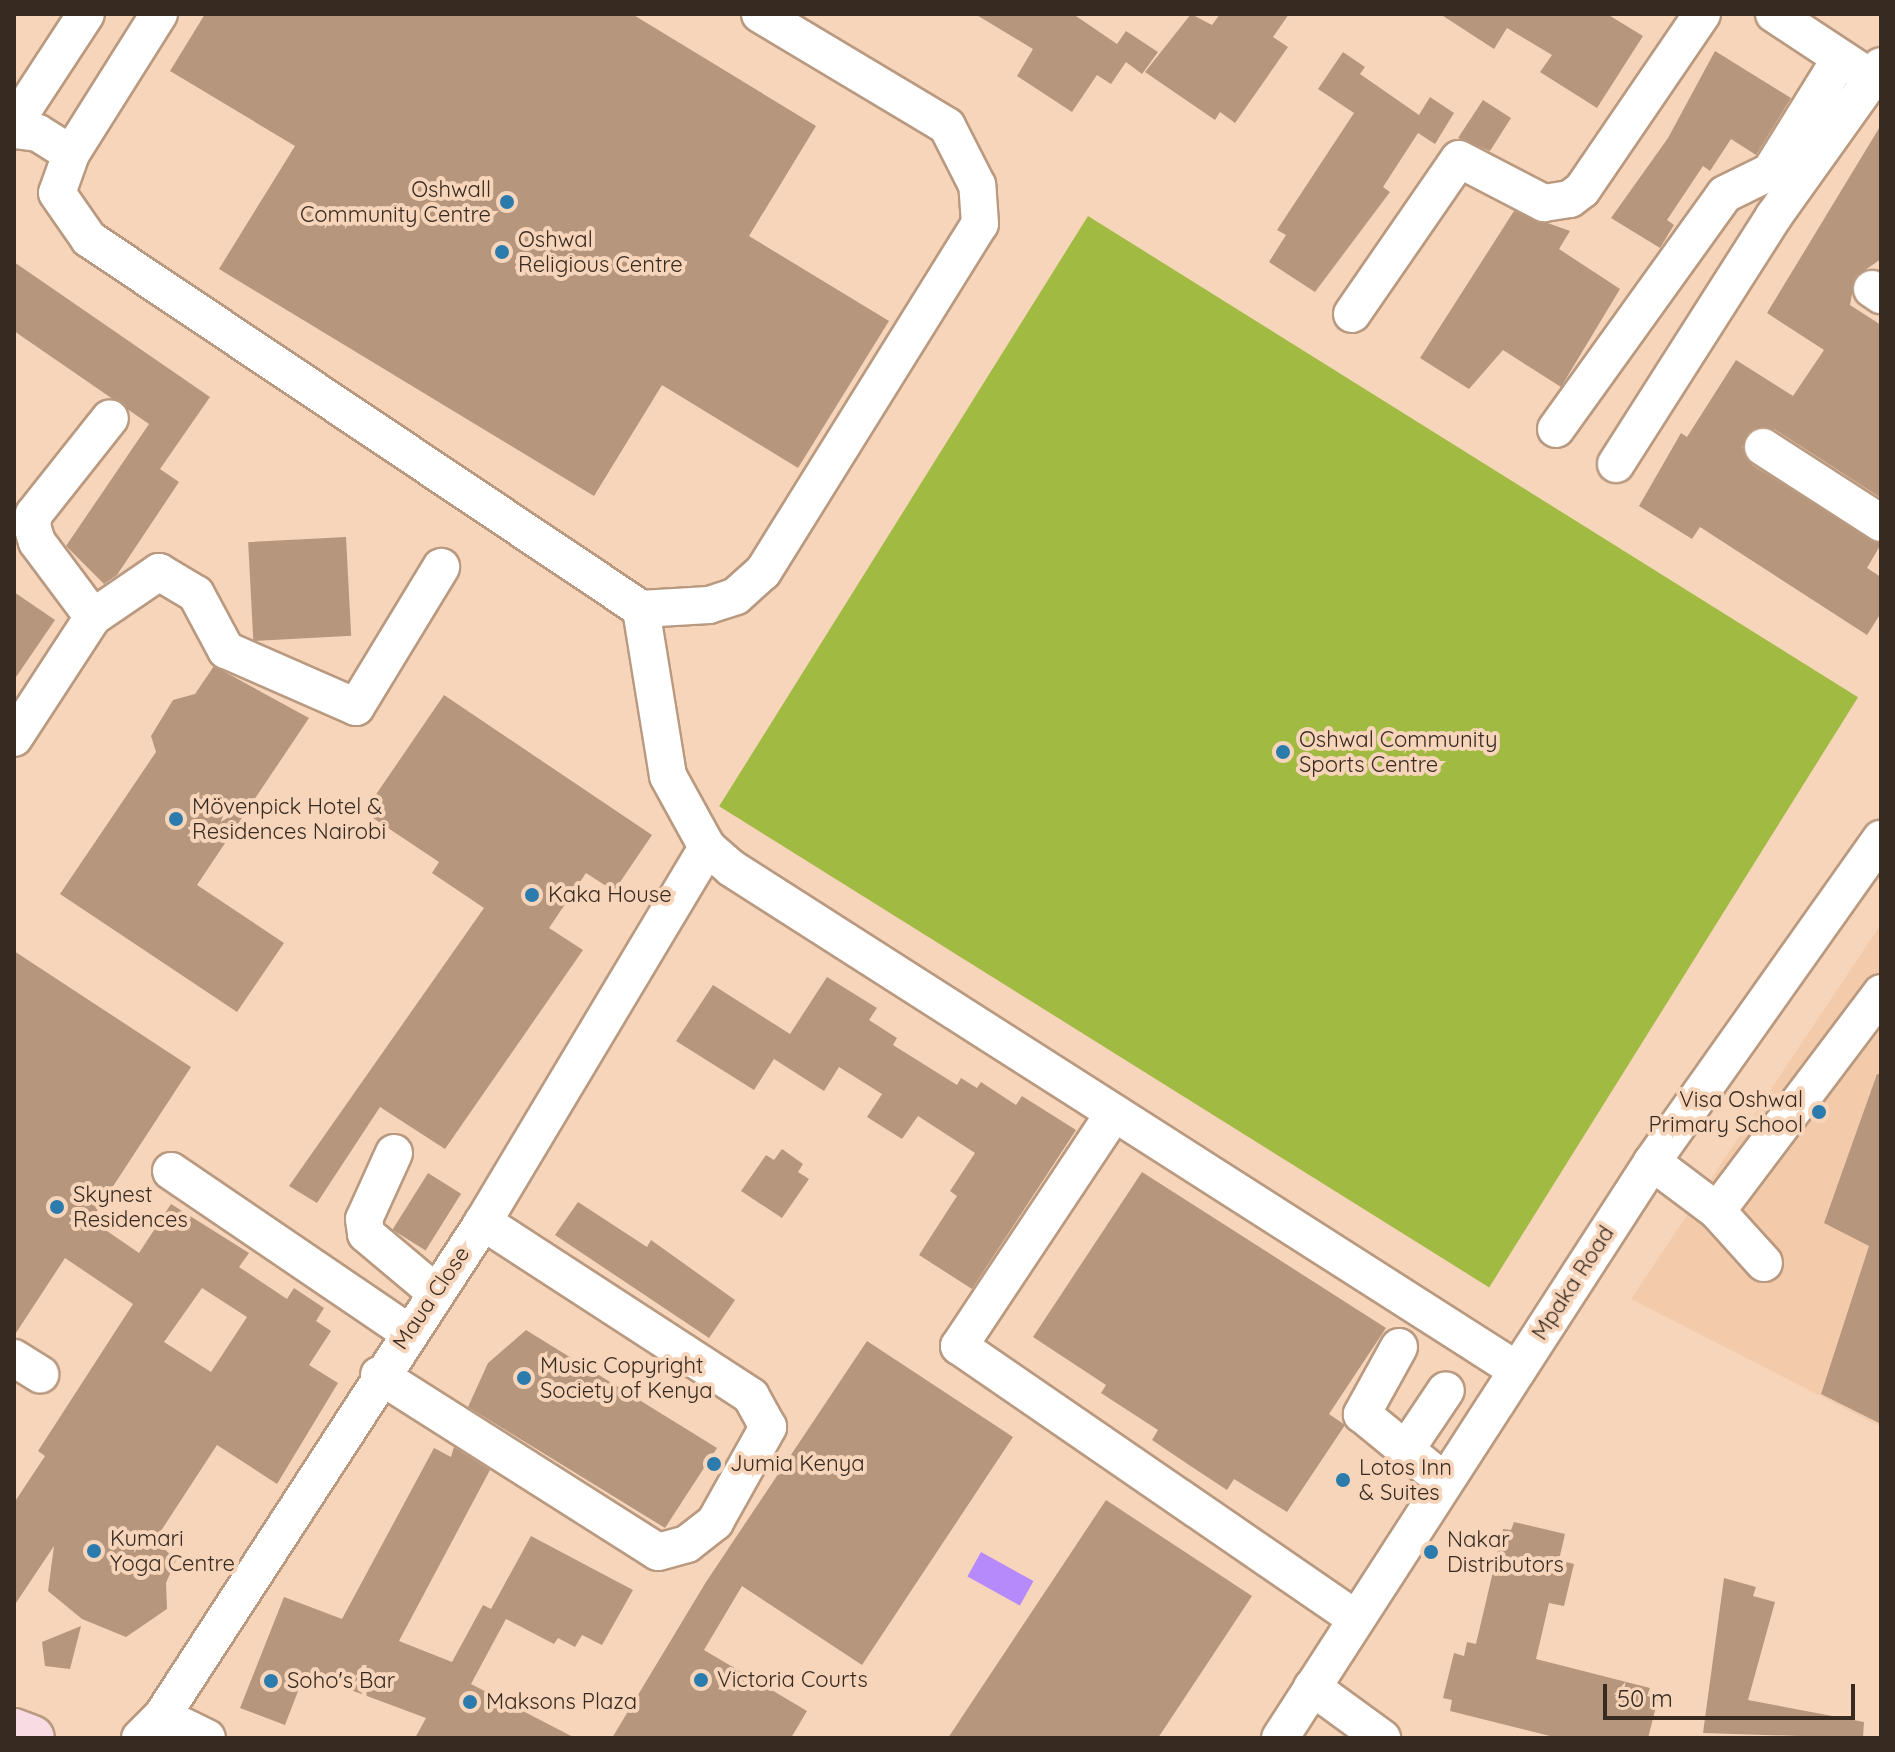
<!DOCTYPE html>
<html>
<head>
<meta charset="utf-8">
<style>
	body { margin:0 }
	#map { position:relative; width:1895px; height:1752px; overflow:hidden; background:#f7d5bb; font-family:Quicksand,sans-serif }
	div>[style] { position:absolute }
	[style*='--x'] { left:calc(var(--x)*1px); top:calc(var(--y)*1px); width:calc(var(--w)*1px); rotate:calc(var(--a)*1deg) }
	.built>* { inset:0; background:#f3cbab }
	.green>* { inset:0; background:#a0ba42; transform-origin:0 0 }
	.water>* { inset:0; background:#b68afa; transform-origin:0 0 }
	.building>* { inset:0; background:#b6977d; transform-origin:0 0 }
	.roads { filter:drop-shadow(2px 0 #b99a80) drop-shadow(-2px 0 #b99a80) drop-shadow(0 2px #b99a80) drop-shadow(0 -2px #b99a80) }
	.minor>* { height:36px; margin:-18px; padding:0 18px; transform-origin:18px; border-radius:18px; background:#fff }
	.major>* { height:44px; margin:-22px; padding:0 22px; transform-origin:22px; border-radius:22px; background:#f8dbe3 }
	.dots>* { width:22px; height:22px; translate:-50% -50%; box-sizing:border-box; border:4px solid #f7d5bb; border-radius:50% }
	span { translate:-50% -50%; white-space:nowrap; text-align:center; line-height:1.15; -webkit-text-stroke:8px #f7d5bb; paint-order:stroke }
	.poi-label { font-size:22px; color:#372a20 }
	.right { translate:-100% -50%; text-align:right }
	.left { translate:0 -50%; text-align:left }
	.street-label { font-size:22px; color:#372a20 }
	.frame { position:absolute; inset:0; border:16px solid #372a20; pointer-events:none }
	.scale { position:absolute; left:1603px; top:1684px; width:252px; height:36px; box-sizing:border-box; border:4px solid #372a20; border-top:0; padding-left:10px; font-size:24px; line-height:28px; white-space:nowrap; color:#372a20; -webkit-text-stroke:6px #f7d5bb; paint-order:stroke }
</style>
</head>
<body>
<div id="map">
	<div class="built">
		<i style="clip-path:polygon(1881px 924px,1881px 1427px,1631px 1299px)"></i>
	</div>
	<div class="green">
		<i style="left:1088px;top:216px;width:908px;height:696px;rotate:32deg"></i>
	</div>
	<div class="water">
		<i style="left:981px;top:1552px;width:60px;height:28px;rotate:29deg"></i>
	</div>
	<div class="building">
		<i style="clip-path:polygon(205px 14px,632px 14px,816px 126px,749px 236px,889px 321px,798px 468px,662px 385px,594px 496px,219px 269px,295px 146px,170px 71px)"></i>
		<i style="clip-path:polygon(975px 14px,1073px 14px,1117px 44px,1126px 31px,1158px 52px,1142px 74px,1126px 62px,1111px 84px,1097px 75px,1072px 112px,1017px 76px,1033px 49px)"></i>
		<i style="clip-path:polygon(1191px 14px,1212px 25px,1220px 14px,1289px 14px,1273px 37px,1288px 47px,1235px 123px,1220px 112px,1215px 120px,1145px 72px)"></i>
		<i style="clip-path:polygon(1440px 14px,1607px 14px,1643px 36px,1597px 108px,1540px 72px,1552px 55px,1507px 28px,1494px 49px)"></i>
		<i style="clip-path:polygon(1715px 51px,1791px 98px,1756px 155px,1731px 139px,1710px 171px,1703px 166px,1667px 220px,1674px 225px,1660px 248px,1611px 218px,1668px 138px)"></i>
		<i style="clip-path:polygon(1343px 52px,1365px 67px,1360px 74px,1419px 115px,1430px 97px,1454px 113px,1435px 144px,1418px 133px,1383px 187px,1390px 192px,1315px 292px,1269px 262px,1286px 235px,1277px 230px,1354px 113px,1318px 89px)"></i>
		<i style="clip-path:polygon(1483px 100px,1511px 118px,1490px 151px,1458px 138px)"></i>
		<i style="clip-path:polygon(1881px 125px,1881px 259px,1855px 277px,1850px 305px,1881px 325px,1881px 498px,1774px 429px,1753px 429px,1742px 447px,1752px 465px,1881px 544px,1867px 568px,1881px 577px,1881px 613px,1867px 635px,1700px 527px,1692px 539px,1639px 506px,1681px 433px,1687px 437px,1736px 360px,1793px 396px,1824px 350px,1767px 313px)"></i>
		<i style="clip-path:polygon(1514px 211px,1570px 231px,1559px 249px,1620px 289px,1561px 387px,1503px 350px,1469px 389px,1420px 358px)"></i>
		<i style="clip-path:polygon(14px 262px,210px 397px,160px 469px,179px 482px,117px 575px,104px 584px,66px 546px,149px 424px,14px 331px)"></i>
		<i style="left:346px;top:537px;width:99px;height:98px;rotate:87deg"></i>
		<i style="clip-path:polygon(14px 592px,55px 620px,14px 680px)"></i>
		<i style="clip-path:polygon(214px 666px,309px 718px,197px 885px,284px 943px,237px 1012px,60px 894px,156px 752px,151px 736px,173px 700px,195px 694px)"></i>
		<i style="clip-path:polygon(444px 695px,652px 835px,614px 891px,586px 873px,549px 928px,583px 950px,445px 1149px,380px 1107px,317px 1203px,289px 1186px,484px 908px,432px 873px,439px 862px,364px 812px)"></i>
		<i style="clip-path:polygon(evenodd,14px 951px,191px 1067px,91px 1220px,139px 1253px,171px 1204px,249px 1253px,239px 1267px,287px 1299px,294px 1288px,324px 1308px,316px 1321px,331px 1331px,309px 1365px,338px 1383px,277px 1484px,217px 1445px,155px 1540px,176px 1560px,166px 1583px,167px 1609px,126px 1637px,82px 1619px,48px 1591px,54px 1546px,14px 1606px,14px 1503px,45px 1456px,38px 1451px,133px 1304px,65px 1258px,14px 1336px,14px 951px,202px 1288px,247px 1317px,211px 1372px,164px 1342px,202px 1288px)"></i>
		<i style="clip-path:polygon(827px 977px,877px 1008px,869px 1020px,897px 1038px,893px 1045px,957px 1085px,961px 1078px,977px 1088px,981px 1082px,1016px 1105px,1022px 1096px,1076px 1130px,972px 1289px,919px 1255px,957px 1196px,950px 1191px,975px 1153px,918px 1116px,902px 1139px,867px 1117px,882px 1094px,839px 1067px,824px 1091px,774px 1059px,754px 1090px,676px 1041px,713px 985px,790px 1034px)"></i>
		<i style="clip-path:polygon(1877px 1074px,1881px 1075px,1881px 1424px,1821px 1394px,1869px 1246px,1824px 1223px)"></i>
		<i style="clip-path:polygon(782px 1149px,803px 1164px,798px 1172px,809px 1179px,782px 1218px,741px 1191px,766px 1155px,774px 1160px)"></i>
		<i style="clip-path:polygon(1142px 1172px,1386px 1328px,1329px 1414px,1345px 1425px,1287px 1512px,1234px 1479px,1227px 1490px,1189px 1465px,1152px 1440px,1158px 1430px,1101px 1393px,1106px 1385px,1033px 1337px)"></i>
		<i style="left:428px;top:1173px;width:39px;height:67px;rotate:32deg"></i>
		<i style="clip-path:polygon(578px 1202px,647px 1247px,651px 1240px,735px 1300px,709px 1338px,555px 1235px)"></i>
		<i style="clip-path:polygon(526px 1330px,717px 1448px,665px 1528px,468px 1407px,488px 1363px)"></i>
		<i style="clip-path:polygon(867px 1341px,1013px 1437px,862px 1665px,742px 1586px,704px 1650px,807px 1711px,791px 1738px,612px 1738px,706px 1582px)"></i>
		<i style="clip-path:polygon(454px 1447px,490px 1470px,399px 1641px,452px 1662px,483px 1605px,491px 1609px,531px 1536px,633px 1590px,602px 1645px,582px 1635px,575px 1647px,558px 1638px,554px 1644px,506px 1619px,471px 1684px,575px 1738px,415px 1738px,426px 1718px,305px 1673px,285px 1725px,240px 1708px,284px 1597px,342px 1619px,434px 1448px,451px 1457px)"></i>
		<i style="clip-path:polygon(1106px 1500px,1252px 1596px,1158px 1738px,948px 1738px)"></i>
		<i style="clip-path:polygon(1514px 1522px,1565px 1534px,1559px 1560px,1574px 1564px,1564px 1606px,1549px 1603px,1536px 1659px,1650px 1688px,1647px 1696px,1658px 1699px,1648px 1738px,1558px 1738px,1450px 1711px,1452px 1700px,1443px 1698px,1454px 1653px,1464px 1656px,1467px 1642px,1476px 1644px,1503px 1529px,1511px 1530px)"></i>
		<i style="clip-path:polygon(1724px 1578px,1756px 1587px,1753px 1596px,1775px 1602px,1748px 1700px,1864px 1722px,1863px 1738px,1703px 1733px)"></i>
		<i style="clip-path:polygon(81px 1626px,70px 1669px,45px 1666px,42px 1642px)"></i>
	</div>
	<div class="roads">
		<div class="minor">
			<i style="--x:159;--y:14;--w:165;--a:122.2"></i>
			<i style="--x:71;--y:154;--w:41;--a:109.7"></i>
			<i style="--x:57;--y:193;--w:56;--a:55.2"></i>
			<i style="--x:89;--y:239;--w:665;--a:33.83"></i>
			<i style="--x:641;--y:609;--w:68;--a:-3.4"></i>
			<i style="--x:709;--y:605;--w:28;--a:-18"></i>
			<i style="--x:736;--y:596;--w:36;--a:-42"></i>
			<i style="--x:763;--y:572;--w:410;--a:-58.1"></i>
			<i style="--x:980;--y:224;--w:39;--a:-94"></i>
			<i style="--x:977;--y:185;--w:66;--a:-117"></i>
			<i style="--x:947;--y:126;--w:218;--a:-149.1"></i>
			<i style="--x:1774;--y:14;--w:102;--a:33.4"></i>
			<i style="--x:14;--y:124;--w:131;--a:-56.8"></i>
			<i style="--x:14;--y:130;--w:24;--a:7"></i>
			<i style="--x:38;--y:133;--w:39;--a:32"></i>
			<i style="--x:1872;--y:289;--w:11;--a:34"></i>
			<i style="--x:1352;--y:314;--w:188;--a:-55.4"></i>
			<i style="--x:1459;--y:159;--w:96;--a:27.4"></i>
			<i style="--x:1544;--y:203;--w:26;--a:-9"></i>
			<i style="--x:1570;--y:199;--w:15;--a:-37"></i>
			<i style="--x:1582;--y:190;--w:213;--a:-55.7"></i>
			<i style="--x:1556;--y:429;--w:289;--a:-54.3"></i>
			<i style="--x:1725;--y:194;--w:50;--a:-26.1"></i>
			<i style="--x:1770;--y:172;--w:133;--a:-58.2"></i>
			<i style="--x:1763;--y:447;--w:140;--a:32.8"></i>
			<i style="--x:1616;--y:464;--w:294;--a:-57.5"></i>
			<i style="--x:1774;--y:216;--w:184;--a:-54.5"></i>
			<i style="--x:641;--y:609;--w:169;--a:80.8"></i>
			<i style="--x:668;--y:776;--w:81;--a:61.2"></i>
			<i style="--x:707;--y:847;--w:32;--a:41"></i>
			<i style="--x:731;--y:868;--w:933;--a:32.57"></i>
			<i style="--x:93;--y:617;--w:94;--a:-126.7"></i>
			<i style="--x:37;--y:542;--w:17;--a:-107"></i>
			<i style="--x:32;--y:526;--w:12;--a:-81"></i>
			<i style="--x:34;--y:514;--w:122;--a:-51.6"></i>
			<i style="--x:14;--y:738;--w:145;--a:-56.9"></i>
			<i style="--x:93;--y:617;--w:80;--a:-34.3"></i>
			<i style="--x:159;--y:572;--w:43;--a:30.7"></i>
			<i style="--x:196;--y:594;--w:64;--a:61.8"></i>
			<i style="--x:226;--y:650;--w:142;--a:23.7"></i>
			<i style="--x:356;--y:707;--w:164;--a:-58.7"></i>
			<i style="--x:1114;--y:1113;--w:280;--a:123.6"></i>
			<i style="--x:959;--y:1346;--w:482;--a:34.5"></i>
			<i style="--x:394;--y:1153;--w:72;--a:114.4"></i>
			<i style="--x:364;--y:1219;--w:15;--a:82"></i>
			<i style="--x:366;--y:1234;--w:89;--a:40"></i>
			<i style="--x:1652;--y:1162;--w:81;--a:37"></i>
			<i style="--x:1717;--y:1211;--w:70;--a:47.9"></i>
			<i style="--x:171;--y:1171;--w:287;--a:34.2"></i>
			<i style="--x:1717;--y:1211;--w:273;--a:-53"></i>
			<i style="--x:1399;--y:1347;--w:77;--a:118.9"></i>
			<i style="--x:1362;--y:1414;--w:107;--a:39.3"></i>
			<i style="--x:14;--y:1358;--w:31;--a:32"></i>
			<i style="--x:379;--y:1375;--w:330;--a:32.4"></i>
			<i style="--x:658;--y:1552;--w:30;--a:-15"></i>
			<i style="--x:687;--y:1544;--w:36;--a:-38"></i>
			<i style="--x:715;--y:1522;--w:109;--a:-60.8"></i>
			<i style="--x:768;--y:1427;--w:35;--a:-119"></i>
			<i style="--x:751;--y:1396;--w:320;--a:-147"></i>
			<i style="--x:1405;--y:1451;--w:73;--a:-56.1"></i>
			<i style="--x:1312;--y:1687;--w:87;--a:36.1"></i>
			<i style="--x:162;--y:1716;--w:50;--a:26.1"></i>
			<i style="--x:140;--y:1738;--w:31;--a:-45"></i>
			<i style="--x:162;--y:1716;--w:589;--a:-56.98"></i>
			<i style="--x:483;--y:1222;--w:437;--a:-59.1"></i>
			<i style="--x:1280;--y:1738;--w:686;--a:-57.14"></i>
			<i style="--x:1652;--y:1162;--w:396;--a:-54.7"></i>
		</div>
		<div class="major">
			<i style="--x:14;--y:1731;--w:19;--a:21"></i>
		</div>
	</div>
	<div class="dots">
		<i style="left:507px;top:202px;background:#2c7bad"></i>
		<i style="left:502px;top:252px;background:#2c7bad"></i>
		<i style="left:1283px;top:752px;background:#2c7bad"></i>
		<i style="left:176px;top:819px;background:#2c7bad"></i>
		<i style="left:532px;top:895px;background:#2c7bad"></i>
		<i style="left:1819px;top:1112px;background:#2c7bad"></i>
		<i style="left:57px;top:1207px;background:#2c7bad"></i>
		<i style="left:524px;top:1378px;background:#2c7bad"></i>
		<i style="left:714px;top:1464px;background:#2c7bad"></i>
		<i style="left:1343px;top:1480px;background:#2c7bad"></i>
		<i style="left:94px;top:1551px;background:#2c7bad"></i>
		<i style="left:1431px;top:1552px;background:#2c7bad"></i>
		<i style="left:701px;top:1680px;background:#2c7bad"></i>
		<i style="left:271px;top:1681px;background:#2c7bad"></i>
		<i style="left:470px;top:1702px;background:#2c7bad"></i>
	</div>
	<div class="poi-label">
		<span class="right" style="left:491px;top:202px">Oshwall<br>Community Centre</span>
		<span class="left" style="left:518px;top:252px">Oshwal<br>Religious Centre</span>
		<span class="left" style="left:1299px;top:752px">Oshwal Community<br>Sports Centre</span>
		<span class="left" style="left:192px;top:819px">Mövenpick Hotel &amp;<br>Residences Nairobi</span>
		<span class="left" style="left:548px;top:895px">Kaka House</span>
		<span class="right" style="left:1803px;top:1112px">Visa Oshwal<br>Primary School</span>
		<span class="left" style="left:73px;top:1207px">Skynest<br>Residences</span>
		<span class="left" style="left:540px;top:1378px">Music Copyright<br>Society of Kenya</span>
		<span class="left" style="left:730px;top:1464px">Jumia Kenya</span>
		<span class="left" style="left:1359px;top:1480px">Lotos Inn<br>&amp; Suites</span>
		<span class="left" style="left:110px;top:1551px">Kumari<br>Yoga Centre</span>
		<span class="left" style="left:1447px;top:1552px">Nakar<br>Distributors</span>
		<span class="left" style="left:717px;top:1680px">Victoria Courts</span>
		<span class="left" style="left:287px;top:1681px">Soho's Bar</span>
		<span class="left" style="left:486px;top:1702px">Maksons Plaza</span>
	</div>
	<div class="street-label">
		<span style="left:1573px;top:1283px;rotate:-57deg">Mpaka Road</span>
		<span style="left:431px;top:1298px;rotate:-56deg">Maua Close</span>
	</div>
	<div class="frame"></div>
	<div class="scale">50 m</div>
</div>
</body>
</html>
